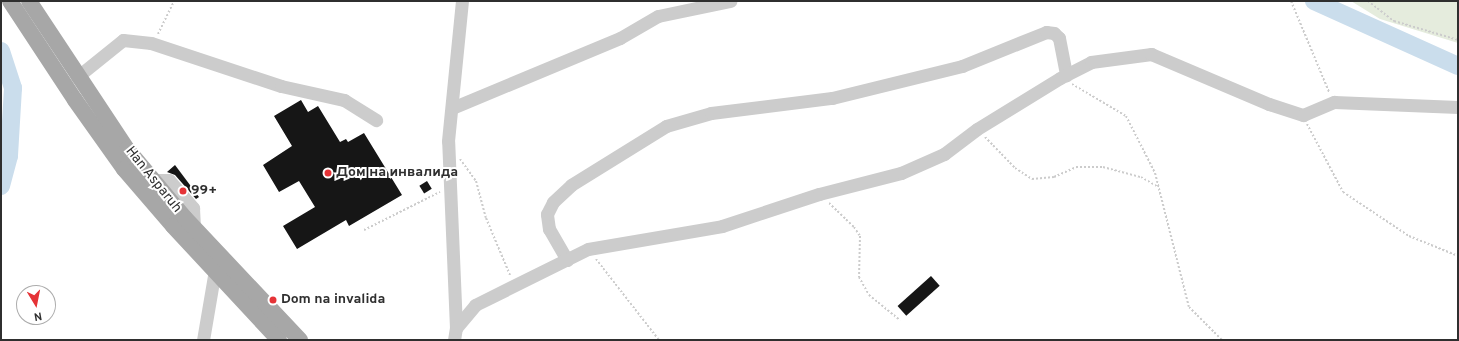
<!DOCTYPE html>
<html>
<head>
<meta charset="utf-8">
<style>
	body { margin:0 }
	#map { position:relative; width:1459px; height:341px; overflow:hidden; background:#fff; font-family:Overpass,sans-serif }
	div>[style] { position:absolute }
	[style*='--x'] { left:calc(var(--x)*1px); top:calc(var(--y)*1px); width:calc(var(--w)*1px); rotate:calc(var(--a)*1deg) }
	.green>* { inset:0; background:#e5ecdd }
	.river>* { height:18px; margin:-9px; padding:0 9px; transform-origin:9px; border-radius:9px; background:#caddec }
	.building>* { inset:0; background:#161616; transform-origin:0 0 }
	.path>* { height:2px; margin-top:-1px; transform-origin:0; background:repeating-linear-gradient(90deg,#ccc 0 2px,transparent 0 4px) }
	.minor>* { height:13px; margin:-6.5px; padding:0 6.5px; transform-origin:6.5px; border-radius:6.5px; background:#ccc }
	.major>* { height:16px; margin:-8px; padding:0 8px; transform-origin:8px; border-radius:8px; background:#a7a7a7 }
	.dots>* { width:11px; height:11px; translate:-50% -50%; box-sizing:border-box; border:2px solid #fff; border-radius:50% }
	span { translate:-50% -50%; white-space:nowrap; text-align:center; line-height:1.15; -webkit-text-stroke:4px #fff; paint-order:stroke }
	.poi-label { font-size:14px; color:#2f2f2f; font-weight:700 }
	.left { translate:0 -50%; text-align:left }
	.street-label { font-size:14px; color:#2f2f2f }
	.frame { position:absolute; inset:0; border:2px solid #2f2f2f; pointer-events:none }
	.north { position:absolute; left:16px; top:285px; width:40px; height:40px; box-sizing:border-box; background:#fff; border:1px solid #acacac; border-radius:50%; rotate:170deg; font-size:11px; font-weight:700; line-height:16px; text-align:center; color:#2f2f2f }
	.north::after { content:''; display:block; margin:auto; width:14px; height:18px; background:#e53337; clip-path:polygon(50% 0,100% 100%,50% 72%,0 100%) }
</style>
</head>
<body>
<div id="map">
	<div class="green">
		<i style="clip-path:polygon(1351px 1px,1458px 1px,1458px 43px,1380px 19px)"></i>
	</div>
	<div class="river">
		<i style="--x:1314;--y:1;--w:158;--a:24.3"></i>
		<i style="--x:1;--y:51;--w:39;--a:72"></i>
		<i style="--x:13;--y:88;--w:68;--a:93.4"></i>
		<i style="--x:9;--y:156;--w:31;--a:105"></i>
	</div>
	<div class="building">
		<i style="clip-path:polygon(301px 100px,308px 112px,318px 106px,340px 142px,346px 139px,348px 142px,364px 133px,402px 195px,349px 226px,346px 220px,297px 249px,283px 226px,315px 207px,299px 181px,279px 192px,263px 165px,292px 146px,274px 116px)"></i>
		<i style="clip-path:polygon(175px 165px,199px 197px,196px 199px,175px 175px,167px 172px)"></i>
		<i style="left:427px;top:181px;width:9px;height:9px;rotate:58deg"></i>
		<i style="left:931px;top:276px;width:13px;height:45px;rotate:48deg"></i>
	</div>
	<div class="path">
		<i style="--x:1291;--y:1;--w:99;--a:67.3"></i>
		<i style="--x:1368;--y:1;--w:33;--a:38"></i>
		<i style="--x:1394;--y:21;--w:67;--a:16.5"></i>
		<i style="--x:158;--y:34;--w:37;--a:-64"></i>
		<i style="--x:1072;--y:84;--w:63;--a:30.7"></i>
		<i style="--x:1126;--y:116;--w:64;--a:63"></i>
		<i style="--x:1155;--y:173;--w:138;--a:75.8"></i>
		<i style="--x:1189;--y:307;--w:47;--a:45"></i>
		<i style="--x:1307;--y:124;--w:77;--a:62.1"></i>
		<i style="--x:1343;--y:192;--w:79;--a:33.7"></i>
		<i style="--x:1409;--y:236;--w:53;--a:22.2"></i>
		<i style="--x:985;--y:137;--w:43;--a:45.9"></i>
		<i style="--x:1015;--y:168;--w:20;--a:33"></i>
		<i style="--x:1032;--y:179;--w:22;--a:-5"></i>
		<i style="--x:1054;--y:177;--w:24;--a:-24"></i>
		<i style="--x:1076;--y:167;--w:27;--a:0"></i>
		<i style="--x:1103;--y:167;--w:39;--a:15"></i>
		<i style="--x:1141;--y:177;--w:20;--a:30"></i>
		<i style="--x:460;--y:159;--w:27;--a:54"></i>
		<i style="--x:476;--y:181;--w:38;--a:75"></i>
		<i style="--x:486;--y:218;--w:62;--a:67.2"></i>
		<i style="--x:829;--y:203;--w:35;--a:44"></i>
		<i style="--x:854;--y:227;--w:11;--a:56"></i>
		<i style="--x:860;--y:236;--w:41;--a:91.4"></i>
		<i style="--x:859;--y:277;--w:21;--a:61"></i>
		<i style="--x:869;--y:295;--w:40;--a:39"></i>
		<i style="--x:364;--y:230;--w:85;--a:-26.6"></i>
		<i style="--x:596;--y:259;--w:103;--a:52.1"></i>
	</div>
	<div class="minor">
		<i style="--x:77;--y:77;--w:59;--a:-38.8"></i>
		<i style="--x:123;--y:40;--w:28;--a:6"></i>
		<i style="--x:151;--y:43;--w:137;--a:18.3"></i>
		<i style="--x:281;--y:86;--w:65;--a:12.5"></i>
		<i style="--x:344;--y:100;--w:38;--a:32"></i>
		<i style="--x:452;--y:108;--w:182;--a:-22.6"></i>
		<i style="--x:620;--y:38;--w:44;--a:-30.1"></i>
		<i style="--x:658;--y:16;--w:74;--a:-11.8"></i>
		<i style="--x:152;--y:180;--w:17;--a:0"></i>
		<i style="--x:169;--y:180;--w:37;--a:49"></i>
		<i style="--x:193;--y:208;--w:20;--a:87"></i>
		<i style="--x:567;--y:260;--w:36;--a:-120"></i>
		<i style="--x:549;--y:229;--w:15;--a:-98"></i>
		<i style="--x:547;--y:214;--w:13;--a:-63"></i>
		<i style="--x:553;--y:202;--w:25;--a:-43"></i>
		<i style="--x:571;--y:185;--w:112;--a:-31.8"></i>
		<i style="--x:666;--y:126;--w:47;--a:-16.1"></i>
		<i style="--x:711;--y:113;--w:122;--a:-7.1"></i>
		<i style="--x:832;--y:98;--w:134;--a:-13.8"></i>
		<i style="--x:962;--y:66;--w:91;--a:-22"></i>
		<i style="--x:1046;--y:32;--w:8;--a:7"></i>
		<i style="--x:1054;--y:33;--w:7;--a:45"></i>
		<i style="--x:1059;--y:38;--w:38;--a:79"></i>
		<i style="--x:456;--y:328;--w:187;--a:-92.4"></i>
		<i style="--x:448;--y:141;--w:141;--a:-84.3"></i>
		<i style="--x:203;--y:340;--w:71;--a:-80.3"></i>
		<i style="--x:454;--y:340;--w:12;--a:-81"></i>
		<i style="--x:456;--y:328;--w:30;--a:-50"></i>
		<i style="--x:475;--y:305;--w:126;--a:-26.4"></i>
		<i style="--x:588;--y:249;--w:136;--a:-9.7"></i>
		<i style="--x:722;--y:226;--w:102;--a:-18.3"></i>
		<i style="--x:819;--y:194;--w:85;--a:-14.4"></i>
		<i style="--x:901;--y:173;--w:47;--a:-23.8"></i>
		<i style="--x:944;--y:154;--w:41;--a:-37.1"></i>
		<i style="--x:977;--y:129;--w:97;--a:-31.6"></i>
		<i style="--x:1060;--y:78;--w:35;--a:-27"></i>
		<i style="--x:1091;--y:62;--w:61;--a:-7.6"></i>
		<i style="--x:1151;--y:54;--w:128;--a:23"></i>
		<i style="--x:1269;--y:104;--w:36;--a:18"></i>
		<i style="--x:1303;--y:115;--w:34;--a:-23"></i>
		<i style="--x:1334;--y:102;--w:124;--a:2.3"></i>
	</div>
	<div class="major">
		<i style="--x:10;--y:1;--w:118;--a:56.7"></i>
		<i style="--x:75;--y:100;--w:85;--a:54.6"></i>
		<i style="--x:124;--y:169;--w:75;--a:49.3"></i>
		<i style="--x:173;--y:226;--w:156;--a:47.1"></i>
		<i style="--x:29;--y:1;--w:178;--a:56.5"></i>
		<i style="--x:127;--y:149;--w:90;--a:50"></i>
		<i style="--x:185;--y:218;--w:168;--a:46.7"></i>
	</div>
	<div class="dots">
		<i style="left:328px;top:173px;background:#e53337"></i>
		<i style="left:183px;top:191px;background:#e53337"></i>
		<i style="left:273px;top:300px;background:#e53337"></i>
	</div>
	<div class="poi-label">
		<span class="left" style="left:336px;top:173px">Дом на инвалида</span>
		<span class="left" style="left:191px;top:191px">99+</span>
		<span class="left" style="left:281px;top:300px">Dom na invalida</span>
	</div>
	<div class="street-label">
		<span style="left:153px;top:180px;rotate:51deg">Han Asparuh</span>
	</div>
	<div class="frame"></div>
	<div class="north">N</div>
</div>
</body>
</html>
